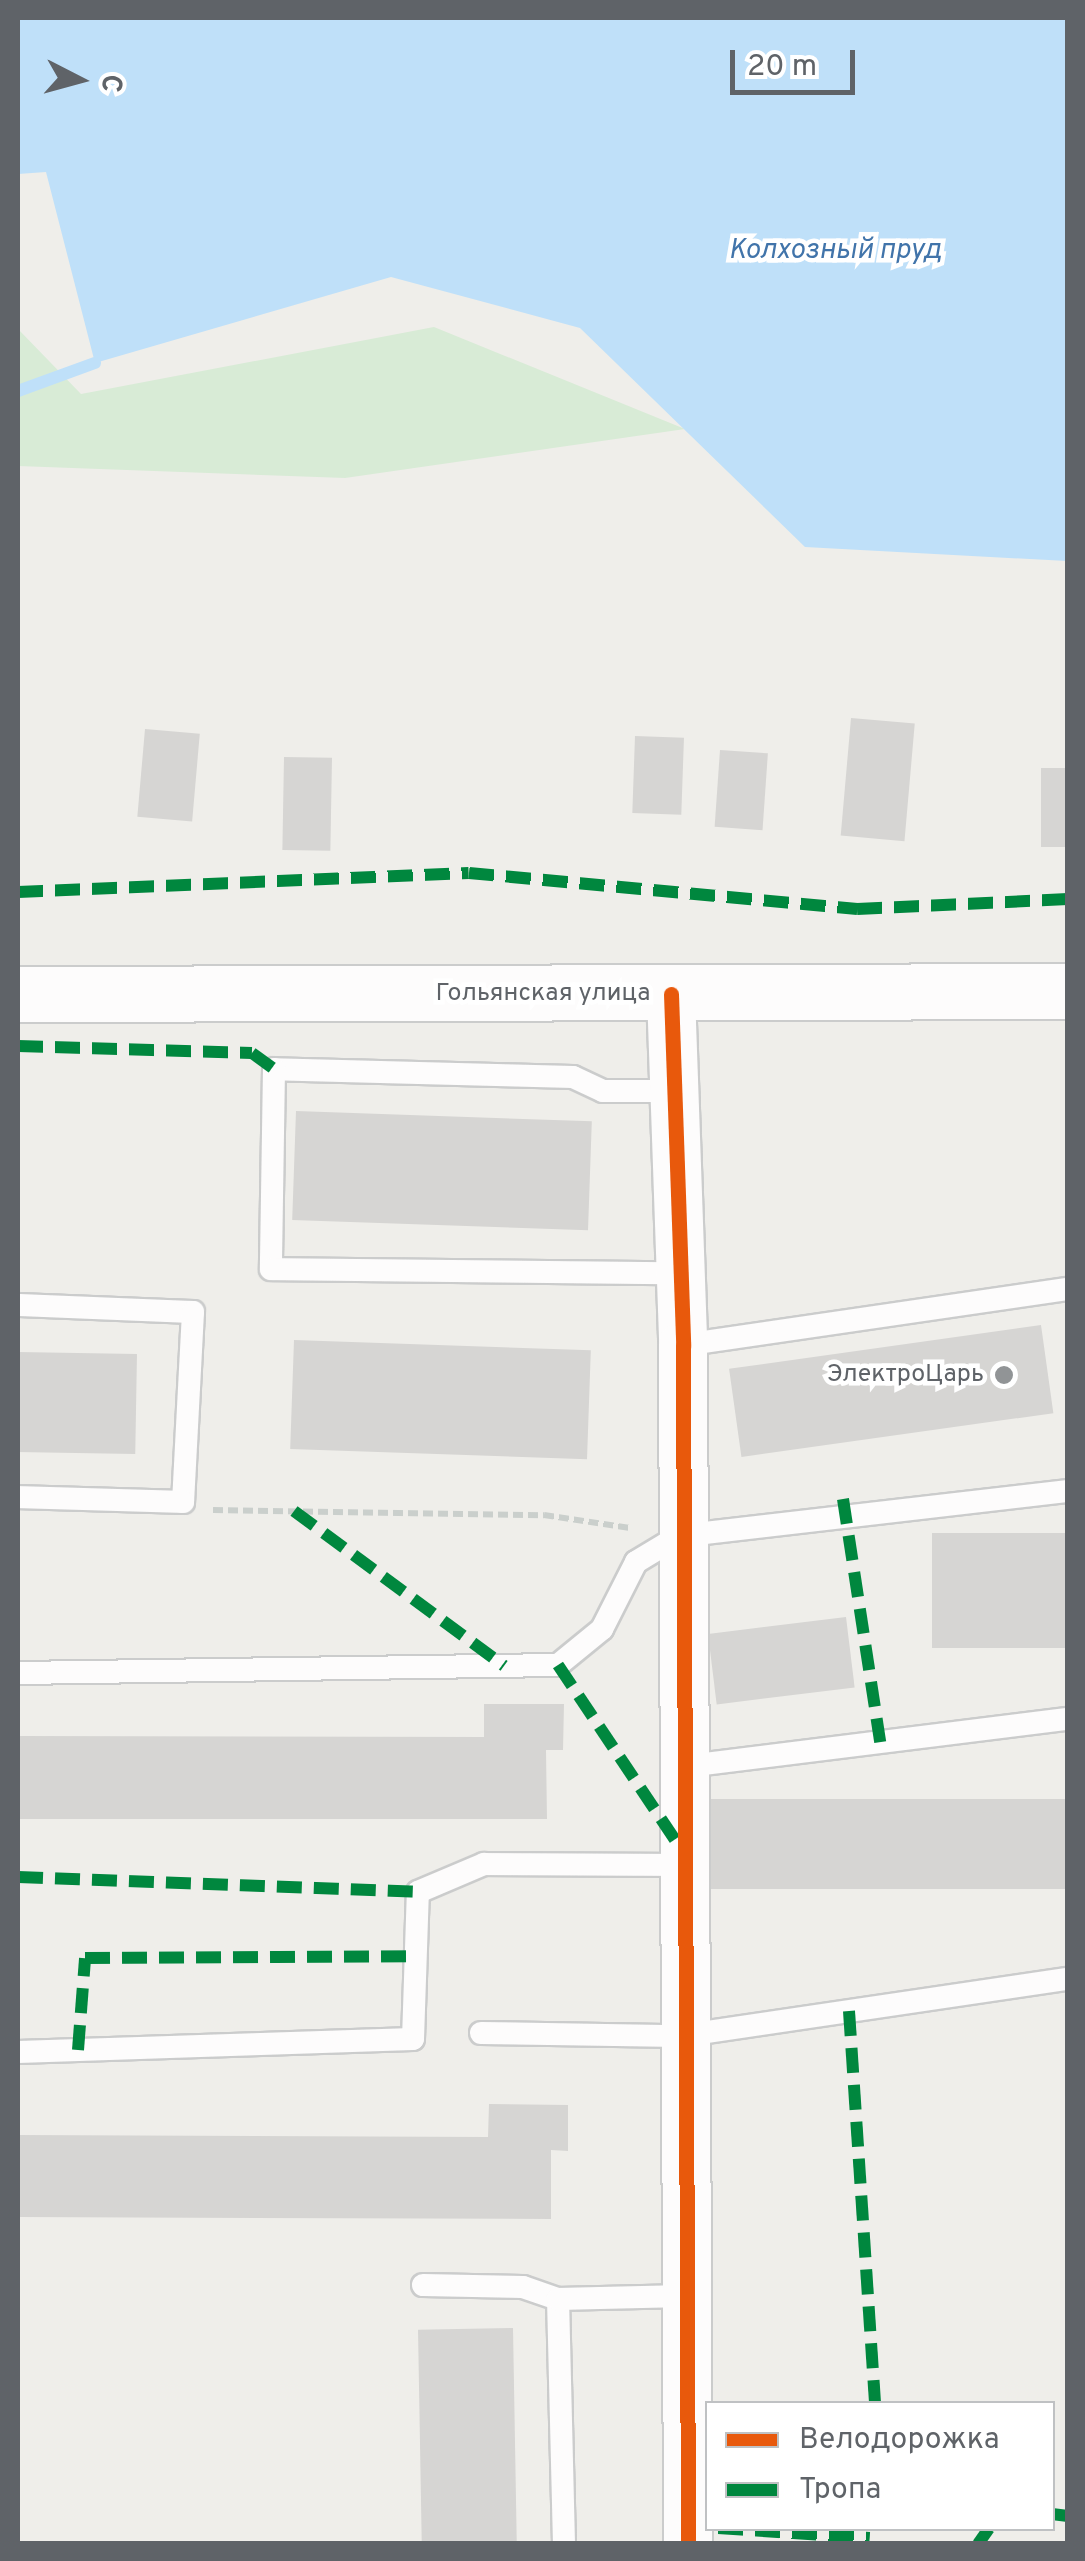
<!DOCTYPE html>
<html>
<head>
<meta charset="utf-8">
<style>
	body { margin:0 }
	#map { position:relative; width:1085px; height:2561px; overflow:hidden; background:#efeeea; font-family:Overpass,sans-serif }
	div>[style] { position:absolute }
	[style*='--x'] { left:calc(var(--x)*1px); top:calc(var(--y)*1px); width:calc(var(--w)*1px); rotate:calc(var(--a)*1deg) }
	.green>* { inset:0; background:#d8ebd6 }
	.water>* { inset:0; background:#bfe0f9 }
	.stream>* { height:12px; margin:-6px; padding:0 6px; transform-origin:6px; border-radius:6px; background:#bfe0f9 }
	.building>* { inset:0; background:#d6d5d3; transform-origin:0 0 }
	.path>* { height:6px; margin-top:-3px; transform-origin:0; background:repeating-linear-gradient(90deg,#cacfcc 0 10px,transparent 0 15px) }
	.roads { filter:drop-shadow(2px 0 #cbcccc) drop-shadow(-2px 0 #cbcccc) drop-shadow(0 2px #cbcccc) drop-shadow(0 -2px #cbcccc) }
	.lane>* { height:22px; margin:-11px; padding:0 11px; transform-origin:11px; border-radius:11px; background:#fdfcfc }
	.street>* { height:48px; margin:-24px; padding:0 24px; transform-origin:24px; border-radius:24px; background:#fdfcfc }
	.secondary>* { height:55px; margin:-27.5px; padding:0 27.5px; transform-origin:27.5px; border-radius:27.5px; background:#fdfcfc }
	.quiet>* { height:12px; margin-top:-6px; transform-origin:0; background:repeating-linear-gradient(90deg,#00873e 0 25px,transparent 0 37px) }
	.cycleway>* { height:15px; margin:-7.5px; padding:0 7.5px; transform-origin:7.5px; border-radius:7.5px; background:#e8590c }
	.dots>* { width:28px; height:28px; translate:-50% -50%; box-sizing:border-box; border:5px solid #fff; border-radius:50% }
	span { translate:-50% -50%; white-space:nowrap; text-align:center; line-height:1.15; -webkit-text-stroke:9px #fff; paint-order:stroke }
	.street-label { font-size:25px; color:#5f6368 }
	.poi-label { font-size:25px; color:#5f6368 }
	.right { translate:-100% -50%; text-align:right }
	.water-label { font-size:28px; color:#4174aa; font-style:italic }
	.frame { position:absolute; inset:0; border:20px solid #5f6368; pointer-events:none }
	.legend { position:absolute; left:705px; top:2401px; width:350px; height:130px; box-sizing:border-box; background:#fff; border:2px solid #bfc1c3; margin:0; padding:12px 18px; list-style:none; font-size:30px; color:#5f6368 }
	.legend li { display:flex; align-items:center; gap:20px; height:50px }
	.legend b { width:50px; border:2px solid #bfc1c3 }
	.north { position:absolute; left:30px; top:30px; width:100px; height:100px; -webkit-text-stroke:8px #fff; paint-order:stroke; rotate:96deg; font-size:28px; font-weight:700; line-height:40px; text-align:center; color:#5f6368 }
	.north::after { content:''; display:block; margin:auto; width:35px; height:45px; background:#5f6368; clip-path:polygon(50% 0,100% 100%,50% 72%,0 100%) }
	.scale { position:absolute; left:730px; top:50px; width:125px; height:45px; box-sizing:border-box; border:5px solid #5f6368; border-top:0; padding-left:12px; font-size:30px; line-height:35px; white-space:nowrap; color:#5f6368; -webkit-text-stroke:8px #fff; paint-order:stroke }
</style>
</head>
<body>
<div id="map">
	<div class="green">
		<i style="clip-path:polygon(434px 327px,685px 429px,345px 478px,18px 466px,18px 329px,81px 394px)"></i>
	</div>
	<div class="water">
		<i style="clip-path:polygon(18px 18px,1067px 18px,1067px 561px,805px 547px,580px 328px,391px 277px,95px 363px,46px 172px,18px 174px)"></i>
	</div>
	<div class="stream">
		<i style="--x:18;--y:391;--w:82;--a:-20"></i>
	</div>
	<div class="building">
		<i style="left:851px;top:718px;width:64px;height:118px;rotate:5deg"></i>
		<i style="left:145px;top:729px;width:55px;height:88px;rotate:5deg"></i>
		<i style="left:635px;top:736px;width:49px;height:77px;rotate:2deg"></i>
		<i style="left:720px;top:750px;width:48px;height:77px;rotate:4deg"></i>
		<i style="left:284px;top:757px;width:48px;height:93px;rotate:1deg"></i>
		<i style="left:1068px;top:768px;width:79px;height:27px;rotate:90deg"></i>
		<i style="left:296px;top:1111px;width:296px;height:109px;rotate:2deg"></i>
		<i style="left:1041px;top:1325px;width:89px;height:315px;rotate:82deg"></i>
		<i style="left:294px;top:1340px;width:297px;height:109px;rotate:2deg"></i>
		<i style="left:18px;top:1352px;width:119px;height:100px;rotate:1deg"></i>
		<i style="left:1068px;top:1533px;width:115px;height:136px;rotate:90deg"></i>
		<i style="left:846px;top:1617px;width:71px;height:139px;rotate:83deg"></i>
		<i style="clip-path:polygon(484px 1704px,564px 1704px,563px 1750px,546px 1750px,547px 1819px,18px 1819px,18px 1736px,484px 1737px)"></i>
		<i style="left:1068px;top:1799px;width:90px;height:368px;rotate:90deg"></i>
		<i style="clip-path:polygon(489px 2104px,568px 2105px,568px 2151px,551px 2150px,551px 2219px,18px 2217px,18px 2135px,488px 2137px)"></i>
		<i style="left:513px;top:2328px;width:216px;height:95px;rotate:89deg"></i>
	</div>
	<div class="path">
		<i style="--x:213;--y:1510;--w:331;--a:0.9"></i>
		<i style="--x:544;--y:1515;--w:87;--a:8.6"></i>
	</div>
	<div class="roads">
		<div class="lane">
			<i style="--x:674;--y:1091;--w:71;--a:180"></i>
			<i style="--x:603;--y:1091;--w:33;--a:-155"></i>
			<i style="--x:573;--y:1077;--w:299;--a:-178.5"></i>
			<i style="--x:274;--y:1069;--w:200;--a:90.9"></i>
			<i style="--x:271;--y:1269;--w:410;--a:0.6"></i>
			<i style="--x:18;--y:1305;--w:175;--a:2.3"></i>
			<i style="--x:193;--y:1312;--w:190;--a:93"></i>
			<i style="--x:183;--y:1502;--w:165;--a:-178.3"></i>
			<i style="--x:683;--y:1345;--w:389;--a:-8.3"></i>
			<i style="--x:18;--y:1673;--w:540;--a:-0.85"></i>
			<i style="--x:558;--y:1665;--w:57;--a:-39.3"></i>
			<i style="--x:602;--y:1629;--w:75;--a:-63.1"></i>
			<i style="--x:636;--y:1562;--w:50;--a:-31.2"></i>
			<i style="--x:679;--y:1536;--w:392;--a:-6.6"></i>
			<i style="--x:680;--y:1767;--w:391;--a:-7.1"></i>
			<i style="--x:481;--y:2033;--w:199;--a:0.9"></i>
			<i style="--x:680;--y:2036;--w:392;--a:-8.4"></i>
			<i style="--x:18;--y:2052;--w:395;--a:-1.9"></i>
			<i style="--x:413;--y:2039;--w:147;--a:-88.1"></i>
			<i style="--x:418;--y:1892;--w:72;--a:-23"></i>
			<i style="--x:484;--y:1864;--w:195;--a:0.3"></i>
			<i style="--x:423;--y:2285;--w:100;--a:1.1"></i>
			<i style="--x:523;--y:2287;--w:37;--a:19"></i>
			<i style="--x:564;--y:2544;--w:245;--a:-91.4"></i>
			<i style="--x:558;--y:2299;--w:126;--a:-1.4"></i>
		</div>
		<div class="street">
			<i style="--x:671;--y:994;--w:351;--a:88"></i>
			<i style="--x:683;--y:1345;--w:1199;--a:89.76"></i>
		</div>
		<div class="secondary">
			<i style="--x:18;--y:994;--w:1050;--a:-0.16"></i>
		</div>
	</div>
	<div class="quiet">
		<i style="--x:18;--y:892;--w:451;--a:-2.4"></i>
		<i style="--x:469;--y:873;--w:390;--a:5.3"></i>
		<i style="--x:857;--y:909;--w:211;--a:-2.7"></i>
		<i style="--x:18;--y:1046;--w:234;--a:1.7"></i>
		<i style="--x:252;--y:1053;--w:27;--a:36"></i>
		<i style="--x:843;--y:1499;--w:246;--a:81.3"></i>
		<i style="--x:294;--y:1511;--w:261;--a:36.4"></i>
		<i style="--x:558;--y:1665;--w:218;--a:56.2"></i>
		<i style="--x:18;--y:1877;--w:400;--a:2.1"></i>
		<i style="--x:849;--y:2011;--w:394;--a:86.2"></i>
		<i style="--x:78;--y:2050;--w:92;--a:-85.6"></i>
		<i style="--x:85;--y:1958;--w:331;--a:-0.3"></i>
		<i style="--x:1052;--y:2514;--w:16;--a:7"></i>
		<i style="--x:718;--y:2528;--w:152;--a:3.8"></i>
		<i style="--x:978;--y:2544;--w:19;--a:-55"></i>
	</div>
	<div class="cycleway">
		<i style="--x:671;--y:994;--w:351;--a:88"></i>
		<i style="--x:683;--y:1345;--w:1199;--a:89.76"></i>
	</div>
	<div class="dots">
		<i style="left:1004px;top:1375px;background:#919496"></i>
	</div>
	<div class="street-label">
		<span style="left:543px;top:994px">Гольянская улица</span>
	</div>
	<div class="poi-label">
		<span class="right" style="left:984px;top:1375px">ЭлектроЦарь</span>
	</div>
	<div class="water-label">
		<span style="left:835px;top:251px">Колхозный пруд</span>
	</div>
	<div class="frame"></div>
	<ul class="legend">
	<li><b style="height:12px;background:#e8590c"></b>Велодорожка</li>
	<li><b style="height:12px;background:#00873e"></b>Тропа</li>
	</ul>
	<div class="north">С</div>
	<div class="scale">20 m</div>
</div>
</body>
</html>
